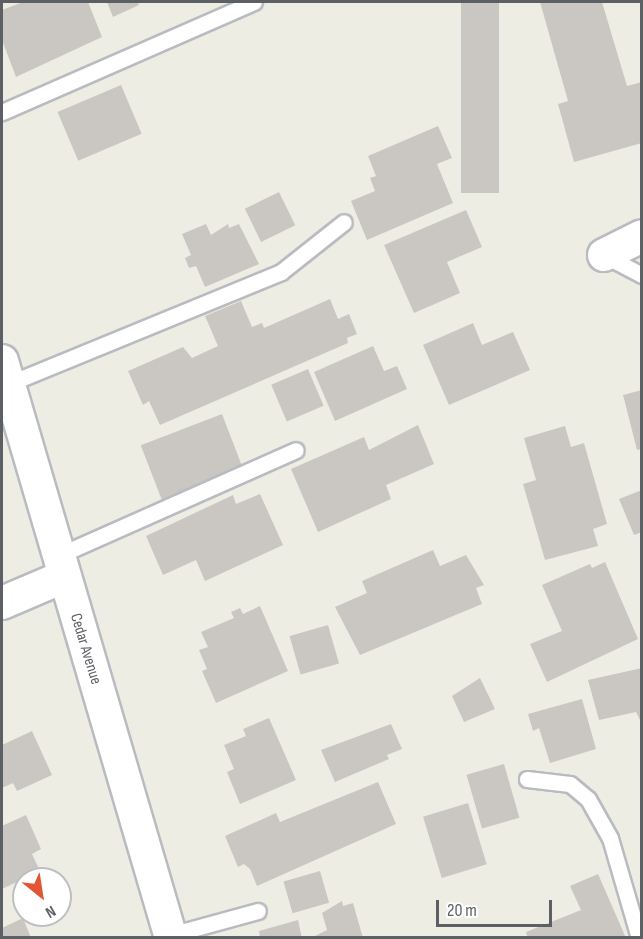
<!DOCTYPE html>
<html>
<head>
<meta charset="utf-8">
<style>
	body { margin:0 }
	#map { position:relative; width:643px; height:939px; overflow:hidden; background:#eeede4; font-family:"Sofia Sans Condensed",sans-serif }
	div>[style] { position:absolute }
	[style*='--x'] { left:calc(var(--x)*1px); top:calc(var(--y)*1px); width:calc(var(--w)*1px); rotate:calc(var(--a)*1deg) }
	.building>* { inset:0; background:#cac7c2; transform-origin:0 0 }
	.roads { filter:drop-shadow(2px 0 #b9bbc0) drop-shadow(-2px 0 #b9bbc0) drop-shadow(0 2px #b9bbc0) drop-shadow(0 -2px #b9bbc0) }
	.service>* { height:15px; margin:-7.5px; padding:0 7.5px; transform-origin:7.5px; border-radius:7.5px; background:#fff }
	.minor>* { height:32px; margin:-16px; padding:0 16px; transform-origin:16px; border-radius:16px; background:#fff }
	span { translate:-50% -50%; white-space:nowrap; text-align:center; line-height:1.15; -webkit-text-stroke:4.5px #fff; paint-order:stroke }
	.street-label { font-size:16px; color:#5c5f64 }
	.frame { position:absolute; inset:0; border:3px solid #5c5f64; pointer-events:none }
	.north { position:absolute; left:12px; top:867px; width:60px; height:60px; box-sizing:border-box; background:#fff; border:2px solid #bebfc1; border-radius:50%; rotate:150deg; font-size:16px; font-weight:700; line-height:24px; text-align:center; color:#5c5f64 }
	.north::after { content:''; display:block; margin:auto; width:21px; height:27px; background:#e35635; clip-path:polygon(50% 0,100% 100%,50% 72%,0 100%) }
	.scale { position:absolute; left:436px; top:900px; width:116px; height:27px; box-sizing:border-box; border:3px solid #5c5f64; border-top:0; padding-left:8px; font-size:18px; line-height:21px; white-space:nowrap; color:#5c5f64; -webkit-text-stroke:4px #fff; paint-order:stroke }
</style>
</head>
<body>
<div id="map">
	<div class="building">
		<i style="clip-path:polygon(23px 2px,88px 2px,102px 37px,16px 77px,2px 40px,2px 10px)"></i>
		<i style="clip-path:polygon(107px 2px,138px 2px,139px 5px,113px 17px)"></i>
		<i style="left:461px;top:2px;width:38px;height:191px"></i>
		<i style="clip-path:polygon(540px 2px,602px 2px,627px 86px,642px 82px,642px 143px,574px 162px,558px 104px,568px 101px)"></i>
		<i style="left:121px;top:85px;width:53px;height:69px;rotate:67deg"></i>
		<i style="clip-path:polygon(438px 126px,452px 158px,437px 164px,453px 203px,367px 240px,351px 201px,375px 191px,370px 178px,376px 176px,368px 156px)"></i>
		<i style="left:279px;top:192px;width:37px;height:38px;rotate:64deg"></i>
		<i style="clip-path:polygon(466px 210px,482px 247px,447px 262px,460px 293px,414px 313px,384px 245px)"></i>
		<i style="clip-path:polygon(206px 224px,211px 235px,228px 224px,229px 228px,239px 224px,259px 264px,205px 287px,196px 266px,189px 268px,185px 258px,191px 255px,182px 234px)"></i>
		<i style="clip-path:polygon(330px 299px,338px 319px,349px 314px,357px 334px,347px 338px,348px 343px,160px 425px,149px 401px,143px 405px,128px 371px,183px 347px,192px 358px,218px 346px,205px 316px,241px 301px,252px 327px,262px 323px,264px 328px)"></i>
		<i style="clip-path:polygon(473px 323px,482px 345px,513px 332px,530px 370px,449px 405px,423px 345px)"></i>
		<i style="clip-path:polygon(373px 346px,384px 371px,397px 366px,407px 389px,335px 421px,314px 372px)"></i>
		<i style="left:308px;top:369px;width:40px;height:40px;rotate:67deg"></i>
		<i style="clip-path:polygon(642px 390px,642px 449px,637px 450px,623px 395px)"></i>
		<i style="left:222px;top:414px;width:59px;height:87px;rotate:69deg"></i>
		<i style="clip-path:polygon(418px 425px,434px 464px,386px 485px,391px 499px,318px 532px,291px 469px,364px 437px,369px 450px)"></i>
		<i style="clip-path:polygon(565px 426px,571px 447px,584px 443px,607px 524px,593px 529px,598px 546px,545px 560px,523px 484px,536px 480px,524px 438px)"></i>
		<i style="clip-path:polygon(642px 490px,642px 532px,634px 535px,619px 499px)"></i>
		<i style="clip-path:polygon(260px 494px,283px 545px,205px 581px,196px 560px,163px 575px,146px 536px,233px 495px,236px 504px)"></i>
		<i style="clip-path:polygon(433px 550px,440px 566px,466px 555px,484px 585px,476px 588px,482px 604px,360px 655px,335px 607px,367px 593px,362px 581px)"></i>
		<i style="clip-path:polygon(605px 562px,638px 639px,547px 682px,530px 644px,562px 631px,542px 585px,590px 564px,592px 568px)"></i>
		<i style="clip-path:polygon(260px 606px,288px 671px,216px 703px,202px 671px,207px 669px,199px 650px,208px 647px,201px 632px,234px 618px,231px 612px,240px 608px,243px 614px)"></i>
		<i style="left:328px;top:625px;width:40px;height:40px;rotate:74deg"></i>
		<i style="clip-path:polygon(642px 668px,642px 724px,636px 712px,599px 720px,588px 680px)"></i>
		<i style="clip-path:polygon(480px 678px,495px 709px,464px 722px,452px 696px)"></i>
		<i style="clip-path:polygon(582px 699px,596px 749px,550px 763px,539px 728px,533px 731px,528px 714px)"></i>
		<i style="clip-path:polygon(269px 718px,296px 780px,240px 804px,227px 772px,234px 769px,224px 745px,246px 736px,243px 729px)"></i>
		<i style="clip-path:polygon(391px 724px,402px 749px,387px 755px,389px 759px,335px 782px,321px 750px)"></i>
		<i style="clip-path:polygon(32px 731px,52px 775px,17px 791px,13px 783px,2px 788px,2px 745px)"></i>
		<i style="left:504px;top:764px;width:56px;height:39px;rotate:74deg"></i>
		<i style="clip-path:polygon(378px 782px,396px 824px,257px 886px,250px 869px,244px 864px,238px 867px,225px 836px,276px 813px,280px 822px)"></i>
		<i style="left:468px;top:803px;width:64px;height:47px;rotate:73deg"></i>
		<i style="clip-path:polygon(26px 815px,41px 849px,32px 854px,40px 871px,2px 889px,2px 826px)"></i>
		<i style="left:320px;top:871px;width:33px;height:38px;rotate:74deg"></i>
		<i style="clip-path:polygon(598px 874px,626px 938px,528px 938px,526px 932px,581px 910px,570px 886px)"></i>
		<i style="clip-path:polygon(342px 901px,343px 906px,353px 903px,363px 938px,311px 938px,327px 930px,322px 913px)"></i>
		<i style="clip-path:polygon(23px 918px,31px 938px,2px 938px,2px 928px)"></i>
		<i style="clip-path:polygon(298px 920px,302px 938px,260px 938px,259px 931px)"></i>
	</div>
	<div class="roads">
		<div class="service">
			<i style="--x:2;--y:112;--w:275;--a:-23.6"></i>
			<i style="--x:604;--y:255;--w:43;--a:27.8"></i>
			<i style="--x:8;--y:384;--w:295;--a:-22.3"></i>
			<i style="--x:281;--y:272;--w:80;--a:-38.4"></i>
			<i style="--x:57;--y:556;--w:261;--a:-23.9"></i>
			<i style="--x:527;--y:779;--w:43;--a:6.6"></i>
			<i style="--x:570;--y:784;--w:23;--a:40"></i>
			<i style="--x:588;--y:799;--w:45;--a:60.6"></i>
			<i style="--x:610;--y:838;--w:104;--a:73.8"></i>
			<i style="--x:170;--y:935;--w:91;--a:-15.3"></i>
		</div>
		<div class="minor">
			<i style="--x:604;--y:255;--w:42;--a:-26.6"></i>
			<i style="--x:2;--y:361;--w:601;--a:73.67"></i>
			<i style="--x:2;--y:603;--w:66;--a:-23.1"></i>
		</div>
	</div>
	<div class="street-label">
		<span style="left:85px;top:649px;rotate:73deg">Cedar Avenue</span>
	</div>
	<div class="frame"></div>
	<div class="north">N</div>
	<div class="scale">20 m</div>
</div>
</body>
</html>
